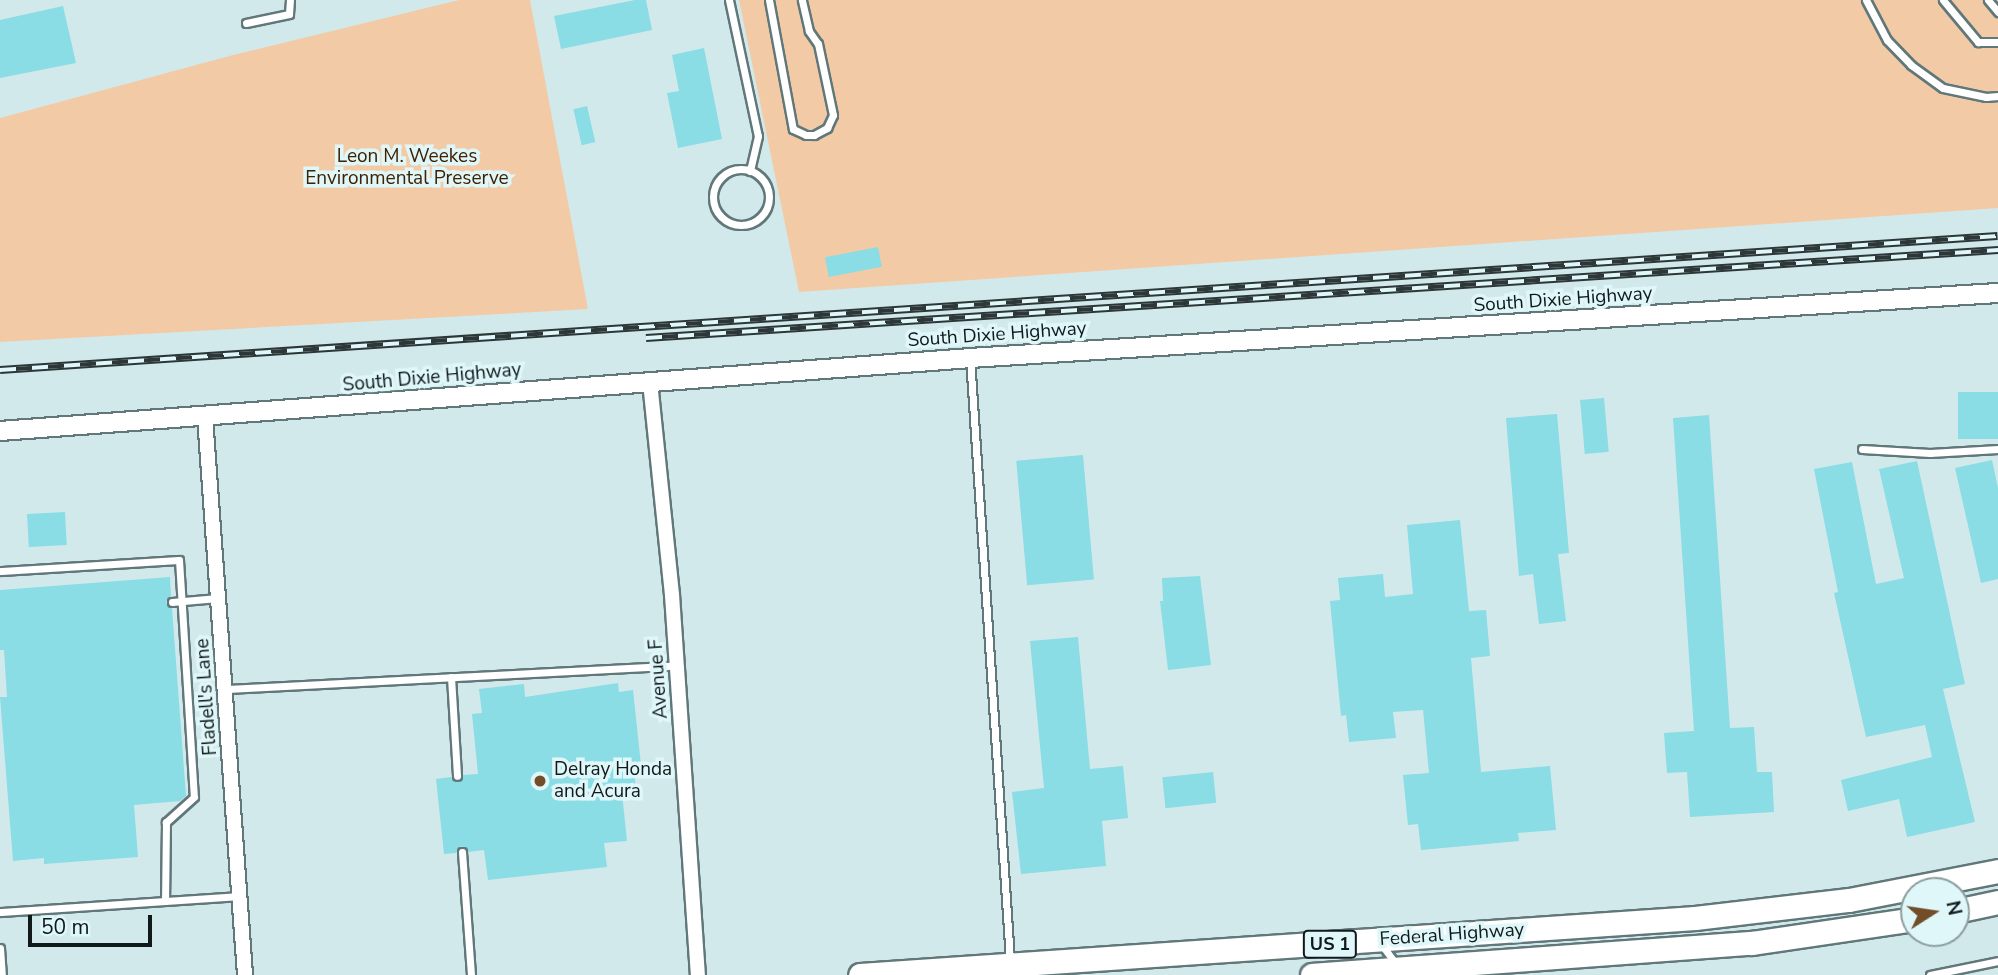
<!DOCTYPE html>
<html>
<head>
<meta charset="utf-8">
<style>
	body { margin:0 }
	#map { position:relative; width:1998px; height:975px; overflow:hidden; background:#d2e9ec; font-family:"Nunito Sans",sans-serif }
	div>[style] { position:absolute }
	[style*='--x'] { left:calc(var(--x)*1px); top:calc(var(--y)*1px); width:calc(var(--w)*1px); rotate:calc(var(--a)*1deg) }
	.green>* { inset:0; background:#f2cba6 }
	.building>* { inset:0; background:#8adce5; transform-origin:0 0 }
	.roads { filter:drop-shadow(2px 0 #617779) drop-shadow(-2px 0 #617779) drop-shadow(0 2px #617779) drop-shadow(0 -2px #617779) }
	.service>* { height:7px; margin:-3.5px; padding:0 3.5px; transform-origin:3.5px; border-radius:3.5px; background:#fff }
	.service>.ring { margin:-3.5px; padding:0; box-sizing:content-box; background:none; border:7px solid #fff; border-radius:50% }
	.minor>* { height:14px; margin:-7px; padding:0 7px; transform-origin:7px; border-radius:7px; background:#fff }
	.tertiary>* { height:18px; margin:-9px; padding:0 9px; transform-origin:9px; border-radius:9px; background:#fff }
	.primary>* { height:23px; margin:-11.5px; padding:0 11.5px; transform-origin:11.5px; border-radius:11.5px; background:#fff }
	.rail>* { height:8px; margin-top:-4px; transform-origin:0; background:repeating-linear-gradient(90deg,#dff7f9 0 16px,#2d3738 0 32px); box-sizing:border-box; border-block:2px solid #2d3738 }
	.dots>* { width:19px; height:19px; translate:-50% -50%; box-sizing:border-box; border:4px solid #dff7f9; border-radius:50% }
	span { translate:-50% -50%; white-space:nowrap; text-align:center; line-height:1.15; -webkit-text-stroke:7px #dff7f9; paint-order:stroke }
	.shield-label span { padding:2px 5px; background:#dff7f9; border:2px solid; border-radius:5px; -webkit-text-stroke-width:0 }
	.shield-label { font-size:18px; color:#11191a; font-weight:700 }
	.park-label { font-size:19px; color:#3f2100 }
	.street-label { font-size:19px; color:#11191a }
	.poi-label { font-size:19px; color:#11191a }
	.left { translate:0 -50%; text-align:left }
	.north { position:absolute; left:1900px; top:877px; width:70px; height:70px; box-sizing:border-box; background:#dff7f9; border:2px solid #8d9ea0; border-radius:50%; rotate:78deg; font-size:19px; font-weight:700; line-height:28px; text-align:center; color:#11191a }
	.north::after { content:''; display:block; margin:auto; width:24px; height:32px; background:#724e28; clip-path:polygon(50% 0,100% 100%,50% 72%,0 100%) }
	.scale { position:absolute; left:28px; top:915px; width:124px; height:32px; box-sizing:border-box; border:4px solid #11191a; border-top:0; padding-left:9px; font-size:21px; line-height:24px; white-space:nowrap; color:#11191a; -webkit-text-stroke:5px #dff7f9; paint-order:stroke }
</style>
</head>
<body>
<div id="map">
	<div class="green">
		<i style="clip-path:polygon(459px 0,530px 0,588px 309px,0 342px,0 118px,233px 55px)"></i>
		<i style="clip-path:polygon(739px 0,1998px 0,1998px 208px,799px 292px)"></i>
	</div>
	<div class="building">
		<i style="clip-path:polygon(635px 0,646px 0,652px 30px,561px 49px,554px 16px)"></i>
		<i style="clip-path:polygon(63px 6px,76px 63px,0 78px,0 20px)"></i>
		<i style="clip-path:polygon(704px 48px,722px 139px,678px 148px,667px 93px,679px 91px,672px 55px)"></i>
		<i style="left:587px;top:106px;width:37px;height:14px;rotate:77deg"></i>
		<i style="left:878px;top:247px;width:20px;height:54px;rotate:79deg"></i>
		<i style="left:1998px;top:392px;width:47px;height:40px;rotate:90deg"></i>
		<i style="left:1604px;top:398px;width:54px;height:24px;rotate:85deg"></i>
		<i style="clip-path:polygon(1557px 414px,1569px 553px,1558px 554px,1566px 621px,1539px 624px,1533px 574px,1519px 576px,1506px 418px)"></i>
		<i style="clip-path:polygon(1709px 415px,1730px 728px,1754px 727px,1757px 772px,1772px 772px,1774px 812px,1690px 817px,1687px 772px,1667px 773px,1664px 733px,1694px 731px,1673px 418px)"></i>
		<i style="left:1083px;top:455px;width:125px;height:67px;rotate:85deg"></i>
		<i style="clip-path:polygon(1992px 460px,1998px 488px,1998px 579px,1981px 583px,1955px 468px)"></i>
		<i style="clip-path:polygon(1917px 461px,1965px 684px,1943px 689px,1975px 822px,1907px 837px,1899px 799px,1848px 811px,1841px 780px,1932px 757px,1925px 725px,1866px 737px,1834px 593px,1838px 592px,1814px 469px,1852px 462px,1876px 584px,1904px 578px,1879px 469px)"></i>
		<i style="left:65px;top:512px;width:33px;height:38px;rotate:87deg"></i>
		<i style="clip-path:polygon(1460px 520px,1469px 611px,1486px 610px,1490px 656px,1471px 658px,1481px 772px,1550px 766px,1556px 830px,1518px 833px,1519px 841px,1421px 850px,1418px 824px,1408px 825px,1403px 775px,1429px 773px,1423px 710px,1393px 712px,1396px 738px,1349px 742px,1346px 715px,1341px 716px,1330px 601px,1340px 600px,1338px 578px,1383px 574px,1385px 597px,1413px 594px,1407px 525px)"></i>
		<i style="clip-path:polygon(1200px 576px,1211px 665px,1168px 670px,1160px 601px,1163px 601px,1162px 578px)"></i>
		<i style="clip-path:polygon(170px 577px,171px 596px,166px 602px,172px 608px,186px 796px,180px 801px,134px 805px,138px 857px,44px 864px,44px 858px,13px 861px,0 697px,7px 697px,4px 650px,0 650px,0 590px)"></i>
		<i style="clip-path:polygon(1078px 637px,1090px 769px,1123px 766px,1128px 818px,1102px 821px,1106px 866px,1021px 874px,1012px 792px,1044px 788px,1030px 641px)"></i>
		<i style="clip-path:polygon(618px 683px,619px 692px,633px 690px,641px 765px,634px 765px,636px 791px,622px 793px,627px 841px,604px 843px,607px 867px,488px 880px,484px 850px,468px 852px,461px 846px,456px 853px,444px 854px,436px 779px,451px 777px,458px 782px,463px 775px,478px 774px,472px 714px,482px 713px,479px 689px,524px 684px,525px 697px)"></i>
		<i style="left:1213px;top:772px;width:31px;height:51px;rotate:84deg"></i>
	</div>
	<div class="roads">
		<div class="service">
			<i style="--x:729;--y:0;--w:139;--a:78"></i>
			<i style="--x:758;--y:136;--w:36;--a:103"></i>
			<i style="--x:769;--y:0;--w:131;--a:79.5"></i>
			<i style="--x:793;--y:129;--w:14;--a:25"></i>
			<i style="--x:806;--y:135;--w:8;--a:0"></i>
			<i style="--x:814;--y:135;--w:15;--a:-28"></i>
			<i style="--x:827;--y:128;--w:14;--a:-65"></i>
			<i style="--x:833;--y:115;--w:73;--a:-101.9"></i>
			<i style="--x:818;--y:44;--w:16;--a:-125"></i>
			<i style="--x:809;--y:31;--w:32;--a:-103"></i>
			<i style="--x:1866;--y:0;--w:45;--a:62.3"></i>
			<i style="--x:1887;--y:40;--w:35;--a:46"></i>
			<i style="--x:1911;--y:65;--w:39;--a:36"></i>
			<i style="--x:1943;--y:88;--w:44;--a:11.8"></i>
			<i style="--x:1986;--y:97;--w:12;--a:-5"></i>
			<i style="--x:1943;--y:0;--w:55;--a:50.2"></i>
			<i style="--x:1978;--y:42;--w:20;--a:0"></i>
			<i style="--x:1988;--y:0;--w:16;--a:50"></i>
			<i style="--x:246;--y:23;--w:44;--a:-11.8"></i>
			<i style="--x:289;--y:14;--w:14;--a:-86"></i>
			<i class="ring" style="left:713px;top:169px;width:49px;height:49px"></i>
			<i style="--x:970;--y:358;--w:604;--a:86.2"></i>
			<i style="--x:1862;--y:449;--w:68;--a:3.4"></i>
			<i style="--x:1930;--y:453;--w:68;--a:-3.4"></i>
			<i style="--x:0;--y:571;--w:179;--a:-3.5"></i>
			<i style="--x:179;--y:560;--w:237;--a:86.4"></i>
			<i style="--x:194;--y:797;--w:38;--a:138"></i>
			<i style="--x:166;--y:822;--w:79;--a:90.7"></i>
			<i style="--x:172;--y:602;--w:46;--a:-5"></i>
			<i style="--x:451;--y:677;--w:99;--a:86.5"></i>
			<i style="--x:226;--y:689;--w:452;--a:-3"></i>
			<i style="--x:462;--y:852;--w:123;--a:85.8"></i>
			<i style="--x:0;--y:912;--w:241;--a:-3.8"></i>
			<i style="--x:1381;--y:944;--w:26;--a:53"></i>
			<i style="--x:0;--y:948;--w:27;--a:86"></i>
			<i style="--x:1930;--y:975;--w:69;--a:-11.6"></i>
		</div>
		<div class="minor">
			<i style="--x:650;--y:382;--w:214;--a:84.1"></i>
			<i style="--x:672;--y:595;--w:381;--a:86.1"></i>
			<i style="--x:205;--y:417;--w:559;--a:85.9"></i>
		</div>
		<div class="tertiary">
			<i style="--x:0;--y:431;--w:973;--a:-4.3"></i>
			<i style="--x:970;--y:358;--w:1030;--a:-3.62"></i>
		</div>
		<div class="primary">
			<i style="--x:1956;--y:911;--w:43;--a:-12.1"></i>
			<i style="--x:860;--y:975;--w:837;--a:-3.91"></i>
			<i style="--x:1695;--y:918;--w:155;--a:-6.7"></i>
			<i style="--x:1849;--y:900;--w:152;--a:-11"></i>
			<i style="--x:1312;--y:975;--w:441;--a:-4.2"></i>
			<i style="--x:1752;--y:943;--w:164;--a:-8.4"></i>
		</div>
	</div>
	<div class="rail">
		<i style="--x:646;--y:338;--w:1355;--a:-3.72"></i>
		<i style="--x:0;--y:370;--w:2002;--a:-3.84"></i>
	</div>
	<div class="dots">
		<i style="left:540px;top:781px;background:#724e28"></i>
	</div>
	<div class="shield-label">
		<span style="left:1330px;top:944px">US 1</span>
	</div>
	<div class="park-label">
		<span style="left:407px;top:168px">Leon M. Weekes<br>Environmental Preserve</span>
	</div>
	<div class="street-label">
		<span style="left:1563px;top:300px;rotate:-4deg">South Dixie Highway</span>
		<span style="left:997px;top:335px;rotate:-4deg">South Dixie Highway</span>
		<span style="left:432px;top:378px;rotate:-5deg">South Dixie Highway</span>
		<span style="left:659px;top:679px;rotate:-94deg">Avenue F</span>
		<span style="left:207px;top:697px;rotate:-94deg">Fladell's Lane</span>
		<span style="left:1452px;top:935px;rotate:-4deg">Federal Highway</span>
	</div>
	<div class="poi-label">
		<span class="left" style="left:554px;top:781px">Delray Honda<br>and Acura</span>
	</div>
	<div class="north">N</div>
	<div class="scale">50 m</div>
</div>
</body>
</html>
